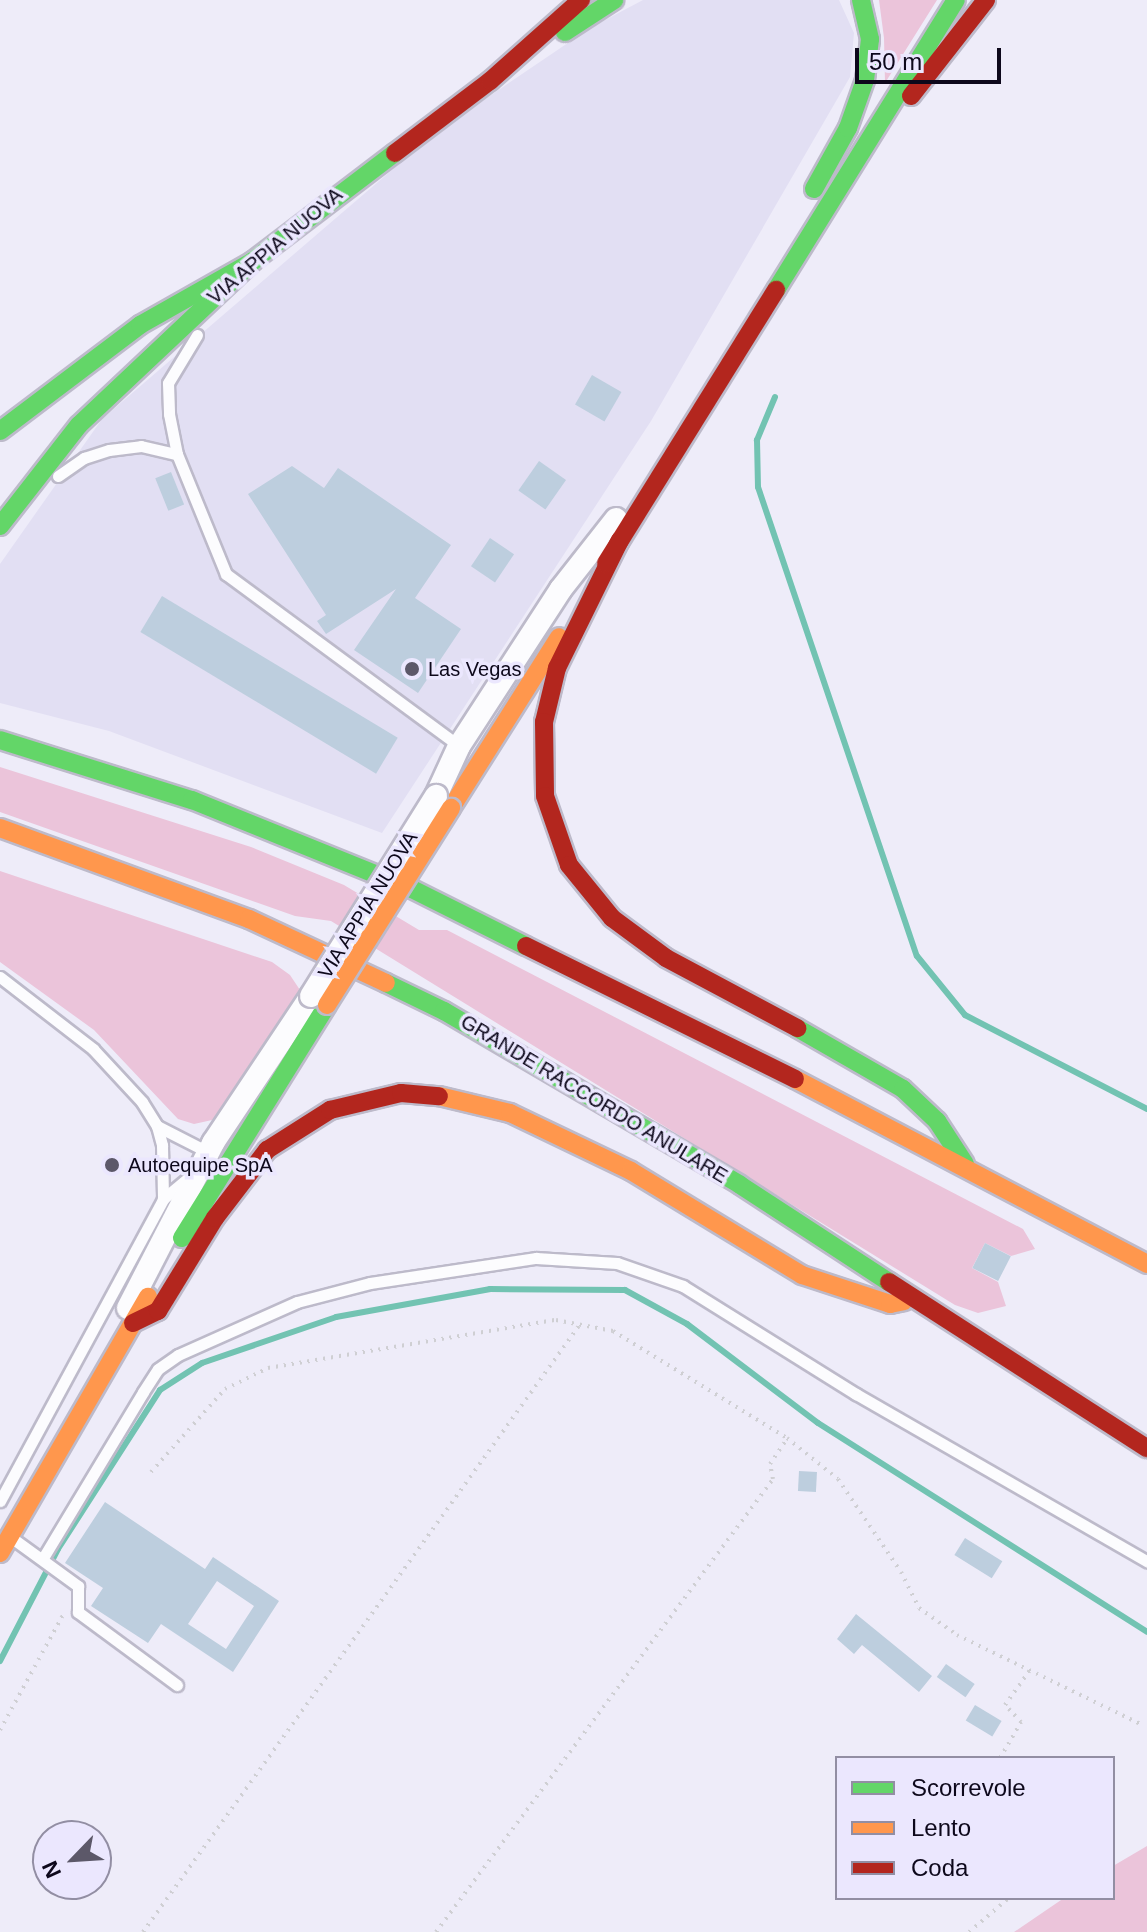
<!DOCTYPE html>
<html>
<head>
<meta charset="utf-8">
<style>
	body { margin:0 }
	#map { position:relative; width:1147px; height:1932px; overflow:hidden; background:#eeecf9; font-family:Helvetica,sans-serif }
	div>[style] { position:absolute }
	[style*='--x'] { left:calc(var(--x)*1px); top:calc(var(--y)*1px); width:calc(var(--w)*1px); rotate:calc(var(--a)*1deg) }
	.built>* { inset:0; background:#e2dff3 }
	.green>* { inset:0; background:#ebc4da }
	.stream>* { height:6px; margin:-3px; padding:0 3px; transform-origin:3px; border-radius:3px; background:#72c3b2 }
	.building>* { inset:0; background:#bdcede; transform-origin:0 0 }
	.path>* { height:4px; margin-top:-2px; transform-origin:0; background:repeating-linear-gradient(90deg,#cfcfd3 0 2px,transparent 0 8px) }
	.roads { filter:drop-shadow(2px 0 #bdbaca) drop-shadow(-2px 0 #bdbaca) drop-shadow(0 2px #bdbaca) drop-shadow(0 -2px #bdbaca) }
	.lane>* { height:11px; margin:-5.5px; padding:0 5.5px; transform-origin:5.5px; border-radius:5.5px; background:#fcfcfe }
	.street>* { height:22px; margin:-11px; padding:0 11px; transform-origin:11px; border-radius:11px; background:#fcfcfe }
	.fast>* { height:18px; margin:-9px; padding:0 9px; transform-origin:9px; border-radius:9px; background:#63d668 }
	.slow>* { height:18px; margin:-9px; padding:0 9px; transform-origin:9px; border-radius:9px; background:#ff974d }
	.jam>* { height:18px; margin:-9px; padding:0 9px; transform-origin:9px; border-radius:9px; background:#b3261e }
	.bridges { filter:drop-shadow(2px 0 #bdbaca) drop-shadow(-2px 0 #bdbaca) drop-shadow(0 2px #bdbaca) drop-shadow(0 -2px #bdbaca) }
	.street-bridge>* { height:22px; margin:-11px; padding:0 11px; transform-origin:11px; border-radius:11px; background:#fcfcfe }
	.slow-bridge>* { height:18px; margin:-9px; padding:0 9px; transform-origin:9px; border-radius:9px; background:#ff974d }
	.dots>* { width:22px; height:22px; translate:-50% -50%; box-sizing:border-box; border:4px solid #ebe7fe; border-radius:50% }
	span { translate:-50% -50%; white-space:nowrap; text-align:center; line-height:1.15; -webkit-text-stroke:7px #ebe7fe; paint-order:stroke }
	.street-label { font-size:20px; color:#0d081b }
	.poi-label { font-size:20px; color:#0d081b }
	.left { translate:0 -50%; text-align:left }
	.legend { position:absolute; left:835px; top:1756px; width:280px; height:144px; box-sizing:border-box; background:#ebe7fe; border:2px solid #928ea3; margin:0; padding:10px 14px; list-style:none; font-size:24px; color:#0d081b }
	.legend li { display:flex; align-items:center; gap:16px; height:40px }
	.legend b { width:40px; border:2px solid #928ea3 }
	.north { position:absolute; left:32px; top:1820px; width:80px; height:80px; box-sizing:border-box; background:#ebe7fe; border:2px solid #928ea3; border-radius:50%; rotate:245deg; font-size:22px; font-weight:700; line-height:32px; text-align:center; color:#0d081b }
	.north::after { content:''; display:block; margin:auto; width:28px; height:36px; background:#5c5869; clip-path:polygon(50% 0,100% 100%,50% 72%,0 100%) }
	.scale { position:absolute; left:855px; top:48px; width:146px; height:36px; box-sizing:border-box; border:4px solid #0d081b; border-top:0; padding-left:10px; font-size:24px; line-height:28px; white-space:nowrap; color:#0d081b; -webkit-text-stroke:6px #ebe7fe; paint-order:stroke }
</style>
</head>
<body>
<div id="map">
	<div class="built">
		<i style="clip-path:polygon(643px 0,839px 0,854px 33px,850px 77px,651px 421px,382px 833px,109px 731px,0 703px,0 564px,102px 419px,435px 133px,590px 28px)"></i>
	</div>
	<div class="green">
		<i style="clip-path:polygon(879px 0,937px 0,885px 83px,884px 38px)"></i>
		<i style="clip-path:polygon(0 767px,251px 847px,344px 885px,419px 930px,447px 930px,1023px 1229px,1035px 1249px,1011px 1256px,985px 1243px,972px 1268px,998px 1282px,1006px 1306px,978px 1313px,955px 1305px,331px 921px,295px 916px,0 812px)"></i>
		<i style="clip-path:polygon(0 871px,272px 962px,290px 975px,300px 990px,289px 1021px,266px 1043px,227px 1108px,212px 1120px,194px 1124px,178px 1119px,94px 1030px,0 962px)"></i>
		<i style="clip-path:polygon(1147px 1846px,1147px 1932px,1014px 1932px,1064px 1898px,1113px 1898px,1113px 1866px)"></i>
	</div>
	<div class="stream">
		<i style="--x:775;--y:397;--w:47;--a:112.7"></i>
		<i style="--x:757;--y:440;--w:47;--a:88.8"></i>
		<i style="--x:758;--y:487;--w:495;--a:71.3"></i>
		<i style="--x:917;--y:956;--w:76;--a:50.9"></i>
		<i style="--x:965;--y:1015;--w:205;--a:27.3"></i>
		<i style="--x:0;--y:1661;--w:126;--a:-62.6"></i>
		<i style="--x:58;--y:1549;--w:189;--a:-57.3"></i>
		<i style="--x:160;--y:1390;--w:50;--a:-32.7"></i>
		<i style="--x:202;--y:1363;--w:142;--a:-18.9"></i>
		<i style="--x:336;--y:1317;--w:157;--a:-10.3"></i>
		<i style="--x:490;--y:1289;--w:135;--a:0.4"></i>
		<i style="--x:625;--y:1290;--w:71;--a:28.7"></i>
		<i style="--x:687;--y:1324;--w:164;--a:37.1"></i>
		<i style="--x:818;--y:1423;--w:390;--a:32.4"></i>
	</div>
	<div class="building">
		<i style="left:592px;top:375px;width:34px;height:34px;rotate:30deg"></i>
		<i style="left:539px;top:461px;width:33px;height:36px;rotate:35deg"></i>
		<i style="clip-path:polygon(292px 466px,324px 488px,338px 468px,451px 545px,415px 598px,461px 629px,418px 693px,354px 650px,396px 589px,326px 634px,317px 621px,326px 615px,248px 494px)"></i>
		<i style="left:171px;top:472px;width:35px;height:17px;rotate:68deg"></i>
		<i style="left:490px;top:538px;width:29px;height:34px;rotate:34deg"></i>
		<i style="left:162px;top:596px;width:275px;height:42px;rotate:31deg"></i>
		<i style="left:985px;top:1243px;width:29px;height:28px;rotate:27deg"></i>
		<i style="left:799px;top:1471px;width:18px;height:20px;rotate:3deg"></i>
		<i style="clip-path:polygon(evenodd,105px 1502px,205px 1569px,213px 1557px,279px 1601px,233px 1672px,161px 1624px,148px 1643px,91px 1606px,103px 1588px,65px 1563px,105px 1502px,217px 1581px,254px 1606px,226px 1649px,188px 1624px,217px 1581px)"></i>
		<i style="left:965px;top:1538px;width:44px;height:20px;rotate:32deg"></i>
		<i style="clip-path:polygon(856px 1614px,932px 1676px,919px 1692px,862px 1645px,854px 1654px,837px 1639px)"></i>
		<i style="left:946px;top:1664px;width:35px;height:16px;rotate:35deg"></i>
		<i style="left:975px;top:1705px;width:31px;height:18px;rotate:31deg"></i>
	</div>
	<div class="path">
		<i style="--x:151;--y:1472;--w:111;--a:-48.3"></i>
		<i style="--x:225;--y:1389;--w:48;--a:-26"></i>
		<i style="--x:268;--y:1368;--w:292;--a:-9.5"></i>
		<i style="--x:556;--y:1320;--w:58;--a:10.9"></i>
		<i style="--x:613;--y:1331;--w:204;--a:31.6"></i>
		<i style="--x:787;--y:1438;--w:65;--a:38.8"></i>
		<i style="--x:838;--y:1479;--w:112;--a:55.9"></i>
		<i style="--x:901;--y:1572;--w:40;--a:63.4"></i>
		<i style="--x:919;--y:1608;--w:47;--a:35.4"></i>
		<i style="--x:957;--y:1635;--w:203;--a:25.9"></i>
		<i style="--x:0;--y:1730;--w:133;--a:-61.3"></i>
		<i style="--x:1000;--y:1758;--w:42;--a:-59.7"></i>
		<i style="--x:1021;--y:1722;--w:23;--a:-133"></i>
		<i style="--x:1005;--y:1705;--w:43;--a:-54.5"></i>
		<i style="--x:143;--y:1932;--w:750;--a:-54.28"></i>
		<i style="--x:436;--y:1932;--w:565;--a:-53.35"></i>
		<i style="--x:773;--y:1479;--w:15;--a:-101"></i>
		<i style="--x:770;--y:1464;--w:30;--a:-56"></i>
		<i style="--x:969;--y:1932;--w:52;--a:-40.4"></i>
	</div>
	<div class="roads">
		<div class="lane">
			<i style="--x:197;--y:335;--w:56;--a:121.1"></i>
			<i style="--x:168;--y:383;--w:31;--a:88"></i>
			<i style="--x:169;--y:414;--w:41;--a:78.7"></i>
			<i style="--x:177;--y:454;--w:130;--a:67.8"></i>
			<i style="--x:226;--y:574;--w:290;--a:36.4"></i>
			<i style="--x:58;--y:476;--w:32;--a:-35"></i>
			<i style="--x:84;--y:458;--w:26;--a:-18"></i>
			<i style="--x:109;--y:450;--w:32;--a:-7"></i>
			<i style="--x:141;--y:446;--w:37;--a:13"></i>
			<i style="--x:0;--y:977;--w:118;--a:37.7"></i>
			<i style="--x:93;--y:1049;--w:72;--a:47.2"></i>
			<i style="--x:142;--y:1102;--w:28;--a:58"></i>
			<i style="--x:157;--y:1126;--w:20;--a:75"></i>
			<i style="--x:162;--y:1145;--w:54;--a:88.9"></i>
			<i style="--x:157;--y:1126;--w:57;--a:27"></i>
			<i style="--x:0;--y:1501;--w:343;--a:-61.6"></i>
			<i style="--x:163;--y:1199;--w:39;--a:-40"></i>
			<i style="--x:12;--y:1538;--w:82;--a:36"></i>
			<i style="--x:78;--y:1586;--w:26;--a:90"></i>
			<i style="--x:78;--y:1612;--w:123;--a:36.4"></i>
			<i style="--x:43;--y:1558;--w:194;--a:-58.9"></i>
			<i style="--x:143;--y:1392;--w:27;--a:-57"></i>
			<i style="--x:158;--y:1369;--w:24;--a:-35"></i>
			<i style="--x:178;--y:1355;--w:130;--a:-24"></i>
			<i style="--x:297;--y:1302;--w:75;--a:-14.6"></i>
			<i style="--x:370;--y:1283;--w:168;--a:-8.6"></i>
			<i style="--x:536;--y:1258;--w:81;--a:3.5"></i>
			<i style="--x:617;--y:1263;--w:70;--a:19.2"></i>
			<i style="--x:683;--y:1286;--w:204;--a:32"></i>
			<i style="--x:856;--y:1394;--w:336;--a:29.9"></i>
		</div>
		<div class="street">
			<i style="--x:436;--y:796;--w:55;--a:-65.3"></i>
			<i style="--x:459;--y:746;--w:187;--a:-57"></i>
			<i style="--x:561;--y:589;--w:89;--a:-51.8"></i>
			<i style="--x:128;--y:1308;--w:186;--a:-62.7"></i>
			<i style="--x:213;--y:1143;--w:177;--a:-56.3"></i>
		</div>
		<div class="fast">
			<i style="--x:565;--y:32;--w:59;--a:-33.1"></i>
			<i style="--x:814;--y:189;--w:70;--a:-60.9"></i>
			<i style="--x:848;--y:128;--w:51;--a:-70.5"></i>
			<i style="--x:865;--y:80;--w:41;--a:-83"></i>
			<i style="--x:870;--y:39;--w:40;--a:-103"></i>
			<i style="--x:776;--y:290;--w:341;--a:-58.2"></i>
			<i style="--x:0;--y:431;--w:176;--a:-37.1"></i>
			<i style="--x:140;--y:325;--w:130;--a:-29.5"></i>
			<i style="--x:0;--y:526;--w:128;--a:-52"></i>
			<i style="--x:79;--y:425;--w:239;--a:-43.3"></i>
			<i style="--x:253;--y:261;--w:178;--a:-37.3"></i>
			<i style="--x:0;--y:740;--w:201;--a:17.4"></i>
			<i style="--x:192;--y:800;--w:237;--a:22"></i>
			<i style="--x:412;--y:889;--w:127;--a:26.6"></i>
			<i style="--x:386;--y:983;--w:64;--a:25.8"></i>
			<i style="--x:444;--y:1011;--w:343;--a:30.4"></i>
			<i style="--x:740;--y:1185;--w:178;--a:33.1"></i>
			<i style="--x:797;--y:1028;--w:122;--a:29.9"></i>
			<i style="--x:903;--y:1089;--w:47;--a:43.3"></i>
			<i style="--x:937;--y:1121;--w:51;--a:56.9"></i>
			<i style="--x:182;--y:1238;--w:274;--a:-58.1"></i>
		</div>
		<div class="slow">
			<i style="--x:451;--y:808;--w:202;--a:-57.7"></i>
			<i style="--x:0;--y:828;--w:265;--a:20.1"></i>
			<i style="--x:249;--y:919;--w:151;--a:25"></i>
			<i style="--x:795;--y:1079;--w:398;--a:27.7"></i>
			<i style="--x:439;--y:1096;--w:73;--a:13.5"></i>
			<i style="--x:510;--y:1113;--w:134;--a:25.6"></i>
			<i style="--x:631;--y:1171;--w:200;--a:31.3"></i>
			<i style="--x:802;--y:1275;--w:93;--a:18.2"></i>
			<i style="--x:890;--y:1304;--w:14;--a:-12"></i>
			<i style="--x:0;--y:1553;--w:296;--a:-60"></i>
		</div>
		<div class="jam">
			<i style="--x:911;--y:96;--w:122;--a:-52"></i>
			<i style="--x:395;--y:153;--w:119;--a:-37.2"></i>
			<i style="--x:490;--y:81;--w:122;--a:-41.7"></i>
			<i style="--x:620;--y:540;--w:143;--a:116.2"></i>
			<i style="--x:557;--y:668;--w:56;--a:103.5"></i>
			<i style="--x:544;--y:722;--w:74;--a:89.2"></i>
			<i style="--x:545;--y:796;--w:73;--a:70.8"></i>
			<i style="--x:569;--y:865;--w:68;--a:50.9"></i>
			<i style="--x:612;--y:918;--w:67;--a:36.5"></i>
			<i style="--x:666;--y:958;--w:149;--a:28.1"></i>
			<i style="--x:606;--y:563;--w:322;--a:-58.1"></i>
			<i style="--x:526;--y:946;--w:300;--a:26.3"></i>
			<i style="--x:889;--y:1282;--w:307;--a:32.8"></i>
			<i style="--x:133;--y:1323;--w:28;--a:-26"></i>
			<i style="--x:158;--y:1311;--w:109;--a:-58.5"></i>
			<i style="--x:215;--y:1218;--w:86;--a:-52.6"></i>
			<i style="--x:267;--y:1150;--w:75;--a:-32.4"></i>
			<i style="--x:330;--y:1110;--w:73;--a:-13.5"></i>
			<i style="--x:401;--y:1093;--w:38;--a:5"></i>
		</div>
	</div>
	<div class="bridges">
		<div class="street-bridge">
			<i style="--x:311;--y:996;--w:236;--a:-58"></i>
		</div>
		<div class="slow-bridge">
			<i style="--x:327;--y:1005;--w:233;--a:-57.8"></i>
		</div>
	</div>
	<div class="dots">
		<i style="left:412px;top:669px;background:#5c5869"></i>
		<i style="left:112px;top:1165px;background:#5c5869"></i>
	</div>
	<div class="street-label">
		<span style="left:275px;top:246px;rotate:-40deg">VIA APPIA NUOVA</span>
		<span style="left:368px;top:905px;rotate:-58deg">VIA APPIA NUOVA</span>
		<span style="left:594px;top:1099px;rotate:31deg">GRANDE RACCORDO ANULARE</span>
	</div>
	<div class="poi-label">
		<span class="left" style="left:428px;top:669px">Las Vegas</span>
		<span class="left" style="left:128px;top:1165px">Autoequipe SpA</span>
	</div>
	<ul class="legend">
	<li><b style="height:10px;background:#63d668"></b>Scorrevole</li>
	<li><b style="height:10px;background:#ff974d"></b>Lento</li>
	<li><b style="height:10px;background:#b3261e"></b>Coda</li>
	</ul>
	<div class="north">N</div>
	<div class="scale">50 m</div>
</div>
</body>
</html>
